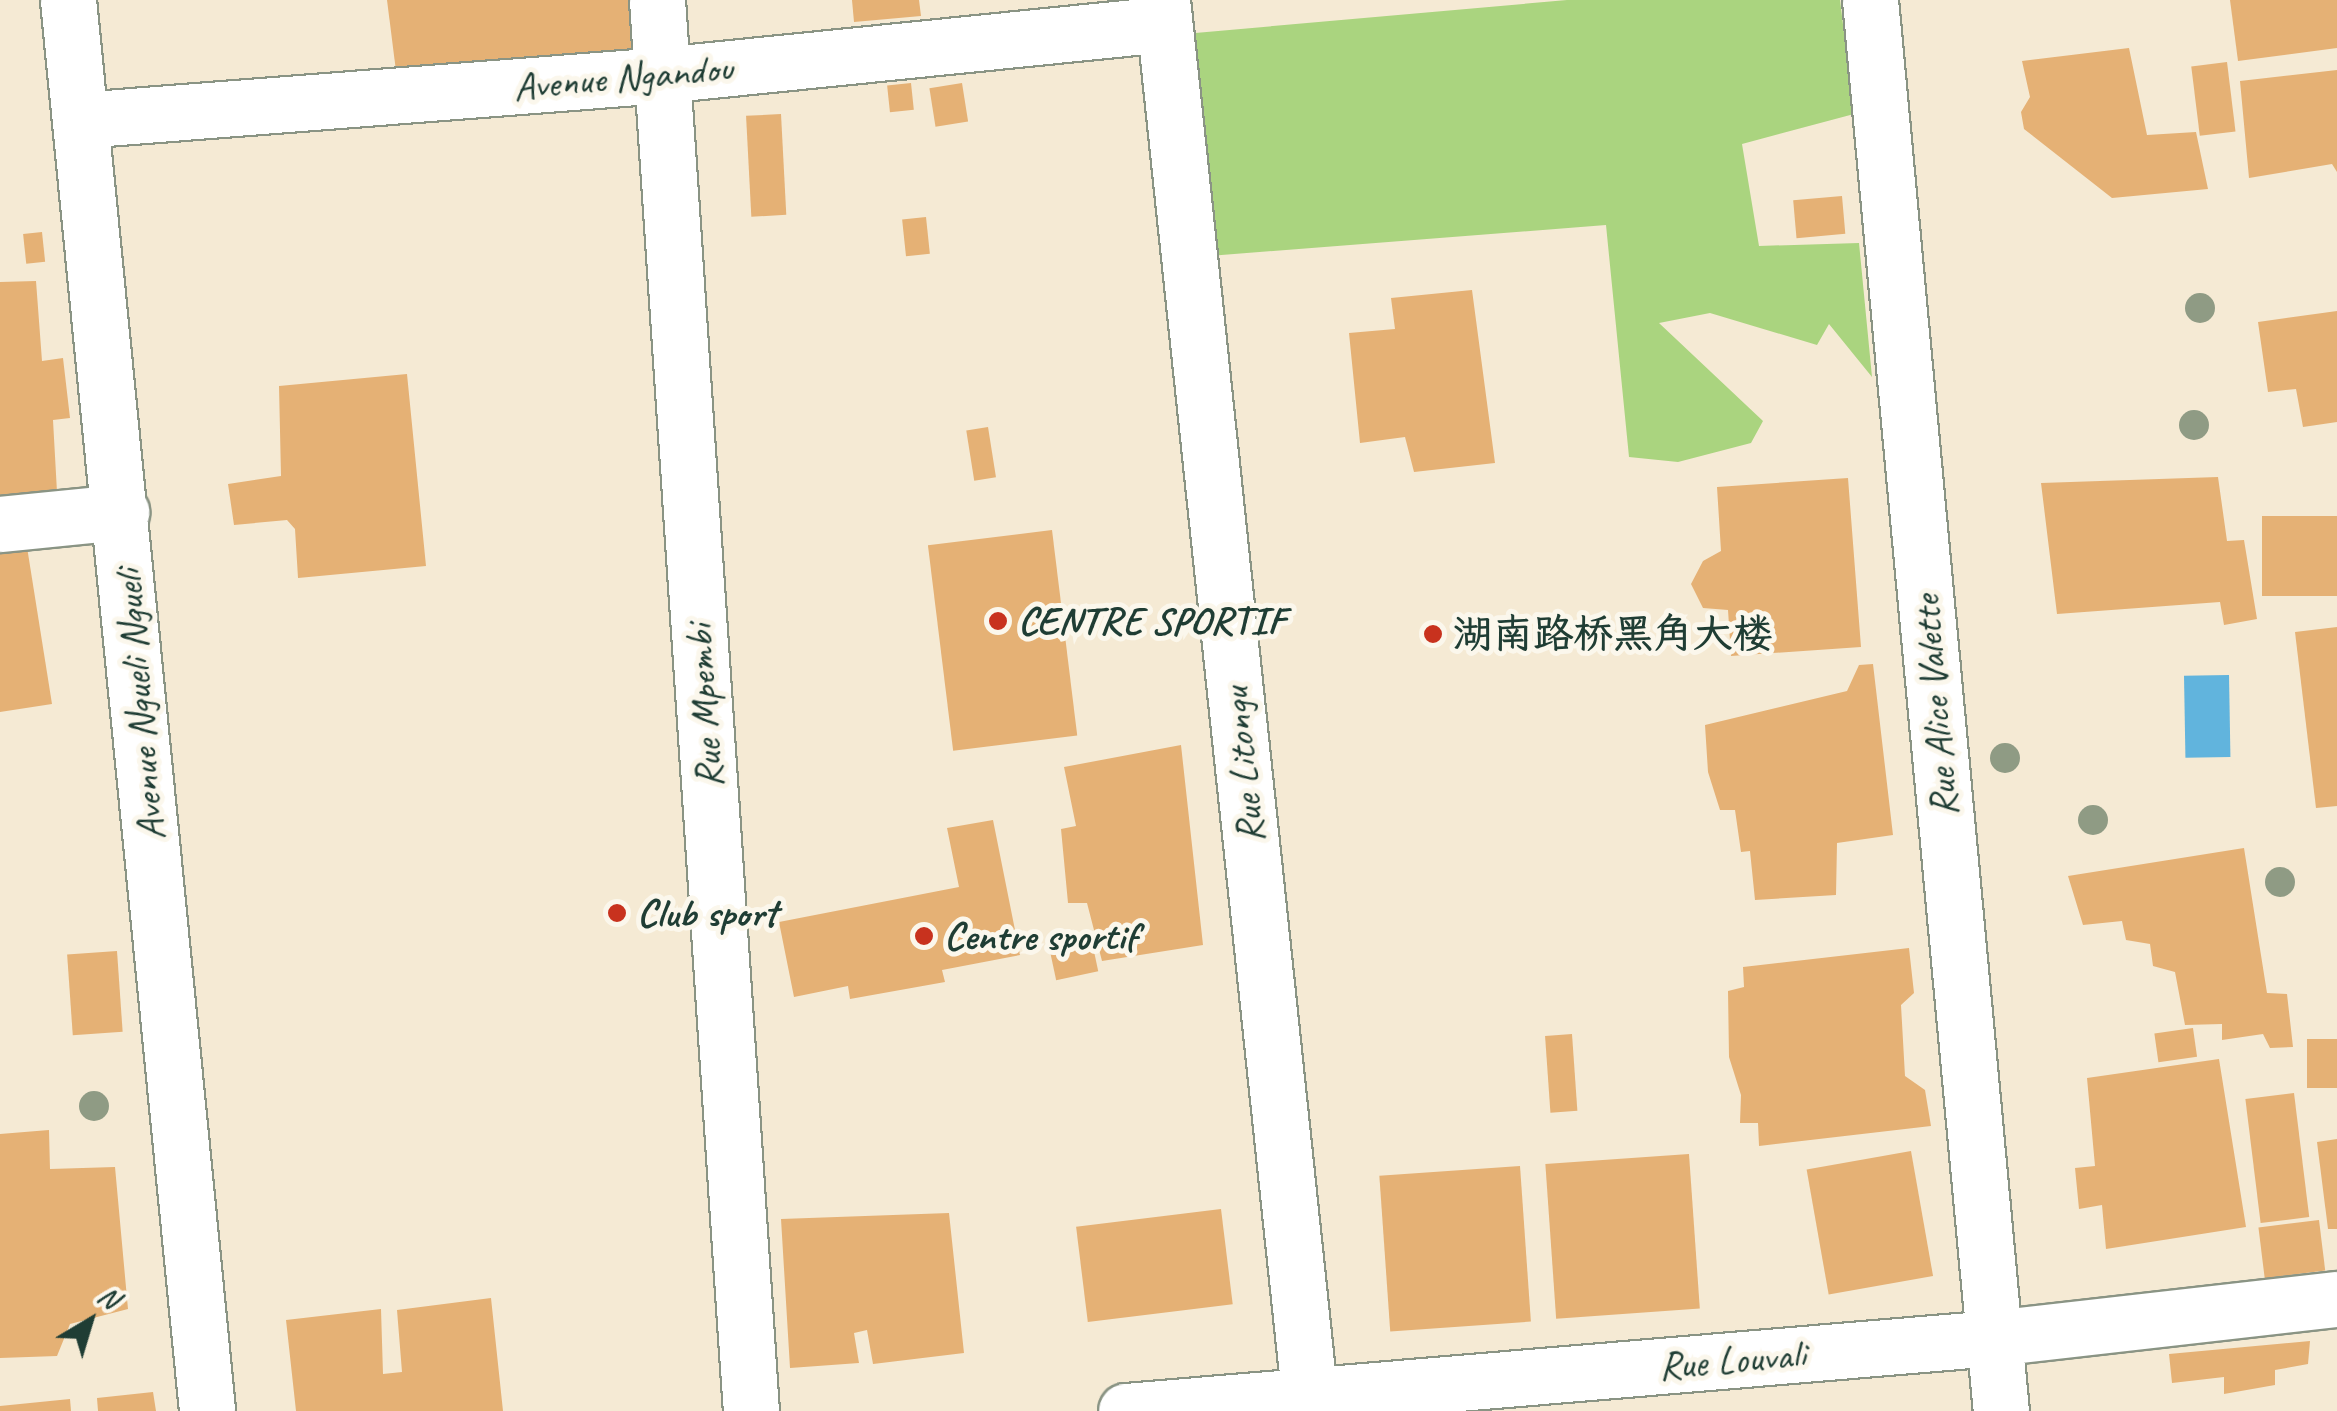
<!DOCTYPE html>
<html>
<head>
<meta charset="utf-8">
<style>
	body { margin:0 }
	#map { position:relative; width:2337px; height:1411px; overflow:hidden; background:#f5ead4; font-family:Caveat,"LXGW WenKai TC",sans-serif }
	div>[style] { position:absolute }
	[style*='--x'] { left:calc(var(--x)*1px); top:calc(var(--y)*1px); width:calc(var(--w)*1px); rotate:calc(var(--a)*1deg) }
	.green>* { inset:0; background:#aad47f }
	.water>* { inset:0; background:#61b4dd; transform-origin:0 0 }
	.building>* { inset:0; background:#e5b175; transform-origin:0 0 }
	.roads { filter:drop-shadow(2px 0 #8a9484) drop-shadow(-2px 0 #8a9484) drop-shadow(0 2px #8a9484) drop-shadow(0 -2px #8a9484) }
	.street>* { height:55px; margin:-27.5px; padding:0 27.5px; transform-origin:27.5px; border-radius:27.5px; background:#fff }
	.secondary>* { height:55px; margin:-27.5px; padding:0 27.5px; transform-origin:27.5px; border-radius:27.5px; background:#fff }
	.trees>* { width:30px; height:30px; margin:-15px; border-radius:50%; background:#8f9b84 }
	.dots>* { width:28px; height:28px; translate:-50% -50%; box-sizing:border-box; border:5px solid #fbf7ec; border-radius:50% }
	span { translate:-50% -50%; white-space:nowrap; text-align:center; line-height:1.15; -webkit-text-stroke:10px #fbf7ec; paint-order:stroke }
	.street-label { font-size:40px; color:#1f3d34 }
	.poi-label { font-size:40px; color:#1f3d34; font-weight:700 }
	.left { translate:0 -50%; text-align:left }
	.north { position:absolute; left:40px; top:1271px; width:100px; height:100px; -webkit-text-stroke:8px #fbf7ec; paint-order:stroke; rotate:38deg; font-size:28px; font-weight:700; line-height:40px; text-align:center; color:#1f3d34 }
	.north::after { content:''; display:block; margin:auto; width:35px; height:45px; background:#1f3d34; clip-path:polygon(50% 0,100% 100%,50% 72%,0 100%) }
</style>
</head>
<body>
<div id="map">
	<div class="green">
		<i style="clip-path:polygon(1567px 0,1840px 0,1854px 114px,1742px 144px,1759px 246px,1859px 243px,1872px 377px,1829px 324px,1817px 345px,1710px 313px,1659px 323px,1763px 421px,1751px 443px,1678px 462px,1629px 457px,1606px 225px,1196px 257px,1184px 34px)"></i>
	</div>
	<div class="water">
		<i style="left:2229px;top:675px;width:82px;height:45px;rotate:89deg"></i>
	</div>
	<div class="building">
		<i style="clip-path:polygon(387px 0,637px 0,644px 50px,397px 79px)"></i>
		<i style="clip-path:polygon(852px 0,919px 0,921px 16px,854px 22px)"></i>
		<i style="clip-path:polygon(2230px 0,2337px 0,2337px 48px,2238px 61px)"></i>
		<i style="clip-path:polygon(2129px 48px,2147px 135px,2196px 132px,2208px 189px,2112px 198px,2024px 129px,2021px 112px,2030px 97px,2022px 61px)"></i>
		<i style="left:2227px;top:62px;width:70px;height:36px;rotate:83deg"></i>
		<i style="clip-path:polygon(2337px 70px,2337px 172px,2332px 164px,2249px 178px,2240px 81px)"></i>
		<i style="left:911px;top:83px;width:27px;height:24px;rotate:84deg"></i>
		<i style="left:962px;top:83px;width:39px;height:33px;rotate:81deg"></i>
		<i style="left:781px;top:114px;width:101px;height:35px;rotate:87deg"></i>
		<i style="left:1842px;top:196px;width:38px;height:49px;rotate:85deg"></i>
		<i style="left:926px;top:217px;width:37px;height:24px;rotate:84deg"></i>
		<i style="left:42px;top:232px;width:30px;height:19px;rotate:84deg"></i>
		<i style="clip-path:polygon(36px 281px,42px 361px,63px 358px,70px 418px,53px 420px,58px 510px,0 517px,0 282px)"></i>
		<i style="clip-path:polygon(1472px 290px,1495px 463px,1414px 472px,1405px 437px,1360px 443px,1349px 333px,1395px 329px,1391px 298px)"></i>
		<i style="clip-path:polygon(2337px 311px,2337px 422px,2303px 427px,2296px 389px,2268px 392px,2258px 322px)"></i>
		<i style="clip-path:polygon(407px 374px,426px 566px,298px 578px,295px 529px,287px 520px,234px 525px,228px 484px,281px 476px,279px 386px)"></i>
		<i style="left:988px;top:427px;width:51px;height:22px;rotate:81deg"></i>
		<i style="clip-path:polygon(2218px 477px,2227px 541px,2244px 540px,2257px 619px,2224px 625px,2220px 602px,2057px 614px,2041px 483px)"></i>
		<i style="clip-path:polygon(1848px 478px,1861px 647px,1731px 656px,1728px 610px,1703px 608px,1691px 584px,1703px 561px,1721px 551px,1717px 487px)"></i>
		<i style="left:2337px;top:516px;width:80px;height:75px;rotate:90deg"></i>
		<i style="left:1052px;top:530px;width:207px;height:125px;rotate:83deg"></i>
		<i style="clip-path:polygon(27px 547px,52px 704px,0 712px,0 550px)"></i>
		<i style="clip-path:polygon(2337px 627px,2337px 806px,2316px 808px,2295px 632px)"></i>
		<i style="clip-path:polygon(1873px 664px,1893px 835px,1837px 843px,1836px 895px,1755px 900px,1750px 851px,1741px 852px,1735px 810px,1720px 810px,1708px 772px,1705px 725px,1847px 691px,1859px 665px)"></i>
		<i style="clip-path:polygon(1181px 745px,1203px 945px,1102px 961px,1087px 903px,1068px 903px,1061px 829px,1076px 826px,1064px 767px)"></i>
		<i style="clip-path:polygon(993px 820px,1020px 955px,942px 970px,945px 982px,850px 999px,848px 986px,794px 997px,779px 922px,959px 887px,947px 828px)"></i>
		<i style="clip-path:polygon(2244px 848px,2267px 993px,2287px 994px,2293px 1047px,2270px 1048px,2263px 1034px,2222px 1040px,2222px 1024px,2185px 1025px,2175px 972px,2153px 966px,2150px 944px,2126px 940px,2122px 921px,2083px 925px,2068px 876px)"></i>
		<i style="left:1092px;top:942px;width:30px;height:43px;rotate:78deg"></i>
		<i style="clip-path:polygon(1909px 948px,1914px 993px,1901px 1005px,1905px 1076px,1925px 1090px,1931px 1126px,1759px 1146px,1758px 1123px,1740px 1123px,1741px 1095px,1729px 1057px,1728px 991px,1744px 987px,1743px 967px)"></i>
		<i style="left:117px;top:951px;width:81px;height:50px;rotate:86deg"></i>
		<i style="left:2193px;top:1028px;width:29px;height:39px;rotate:82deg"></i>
		<i style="left:1572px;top:1034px;width:77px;height:27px;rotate:86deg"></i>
		<i style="left:2337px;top:1039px;width:49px;height:30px;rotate:90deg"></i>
		<i style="clip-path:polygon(2219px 1059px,2246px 1227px,2106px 1249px,2102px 1205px,2079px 1209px,2075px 1168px,2095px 1166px,2087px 1078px)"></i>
		<i style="left:2294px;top:1093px;width:125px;height:49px;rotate:83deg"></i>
		<i style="clip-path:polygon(49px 1130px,50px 1169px,115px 1167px,128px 1309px,70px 1324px,57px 1356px,0 1358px,0 1134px)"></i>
		<i style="clip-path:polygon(2337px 1139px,2337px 1229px,2328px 1229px,2317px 1142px)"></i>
		<i style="left:1911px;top:1151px;width:127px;height:106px;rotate:80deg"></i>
		<i style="left:1689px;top:1154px;width:155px;height:144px;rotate:86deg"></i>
		<i style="left:1520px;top:1166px;width:156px;height:141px;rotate:86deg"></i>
		<i style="left:1221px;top:1209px;width:96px;height:146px;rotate:83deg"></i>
		<i style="clip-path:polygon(949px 1213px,964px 1353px,873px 1364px,867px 1330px,854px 1333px,859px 1363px,790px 1368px,781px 1219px)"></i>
		<i style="left:2319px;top:1220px;width:51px;height:61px;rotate:83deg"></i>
		<i style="clip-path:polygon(491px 1298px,503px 1411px,296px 1411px,286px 1320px,381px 1309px,383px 1374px,402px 1372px,397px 1310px)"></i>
		<i style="clip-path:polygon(2310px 1341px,2308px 1364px,2275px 1370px,2275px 1385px,2224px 1394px,2224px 1377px,2172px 1383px,2169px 1354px)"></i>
		<i style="clip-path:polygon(153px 1392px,156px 1411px,98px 1411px,97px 1398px)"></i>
		<i style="clip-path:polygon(70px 1399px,71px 1411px,0 1411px,0 1406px)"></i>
	</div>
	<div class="roads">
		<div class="street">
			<i style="--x:657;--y:0;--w:1414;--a:86.19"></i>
			<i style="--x:1162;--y:0;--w:1419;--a:83.97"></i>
			<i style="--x:1870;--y:0;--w:1417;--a:84.7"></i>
			<i style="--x:80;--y:120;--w:584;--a:-4.42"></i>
			<i style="--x:662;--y:75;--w:505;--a:-5.8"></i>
			<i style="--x:0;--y:524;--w:122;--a:-5.7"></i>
			<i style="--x:1126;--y:1411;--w:870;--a:-4.81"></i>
			<i style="--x:1993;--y:1338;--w:346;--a:-6.5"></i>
		</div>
		<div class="secondary">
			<i style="--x:68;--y:0;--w:1418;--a:84.37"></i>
		</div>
	</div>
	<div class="trees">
		<i style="left:2200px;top:308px"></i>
		<i style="left:2194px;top:425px"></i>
		<i style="left:2005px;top:758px"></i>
		<i style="left:2093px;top:820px"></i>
		<i style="left:2280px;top:882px"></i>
		<i style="left:94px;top:1106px"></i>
	</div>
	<div class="dots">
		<i style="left:998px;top:621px;background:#c8321e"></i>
		<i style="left:1433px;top:634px;background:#c8321e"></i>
		<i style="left:617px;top:913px;background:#c8321e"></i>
		<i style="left:924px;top:936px;background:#c8321e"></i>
	</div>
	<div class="street-label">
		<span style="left:623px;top:77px;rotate:-5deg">Avenue Ngandou</span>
		<span style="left:139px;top:705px;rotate:-95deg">Avenue Ngueli Ngueli</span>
		<span style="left:704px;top:706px;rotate:-94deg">Rue Mpembi</span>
		<span style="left:1935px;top:706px;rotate:-95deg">Rue Alice Valette</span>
		<span style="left:1243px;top:765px;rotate:-96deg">Rue Litongu</span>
		<span style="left:1732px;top:1360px;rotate:-5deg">Rue Louvali</span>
	</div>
	<div class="poi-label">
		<span class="left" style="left:1018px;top:621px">CENTRE SPORTIF</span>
		<span class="left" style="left:1453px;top:634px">湖南路桥黑角大楼</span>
		<span class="left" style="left:637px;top:913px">Club sport</span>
		<span class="left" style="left:944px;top:936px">Centre sportif</span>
	</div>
	<div class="north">N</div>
</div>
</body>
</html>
